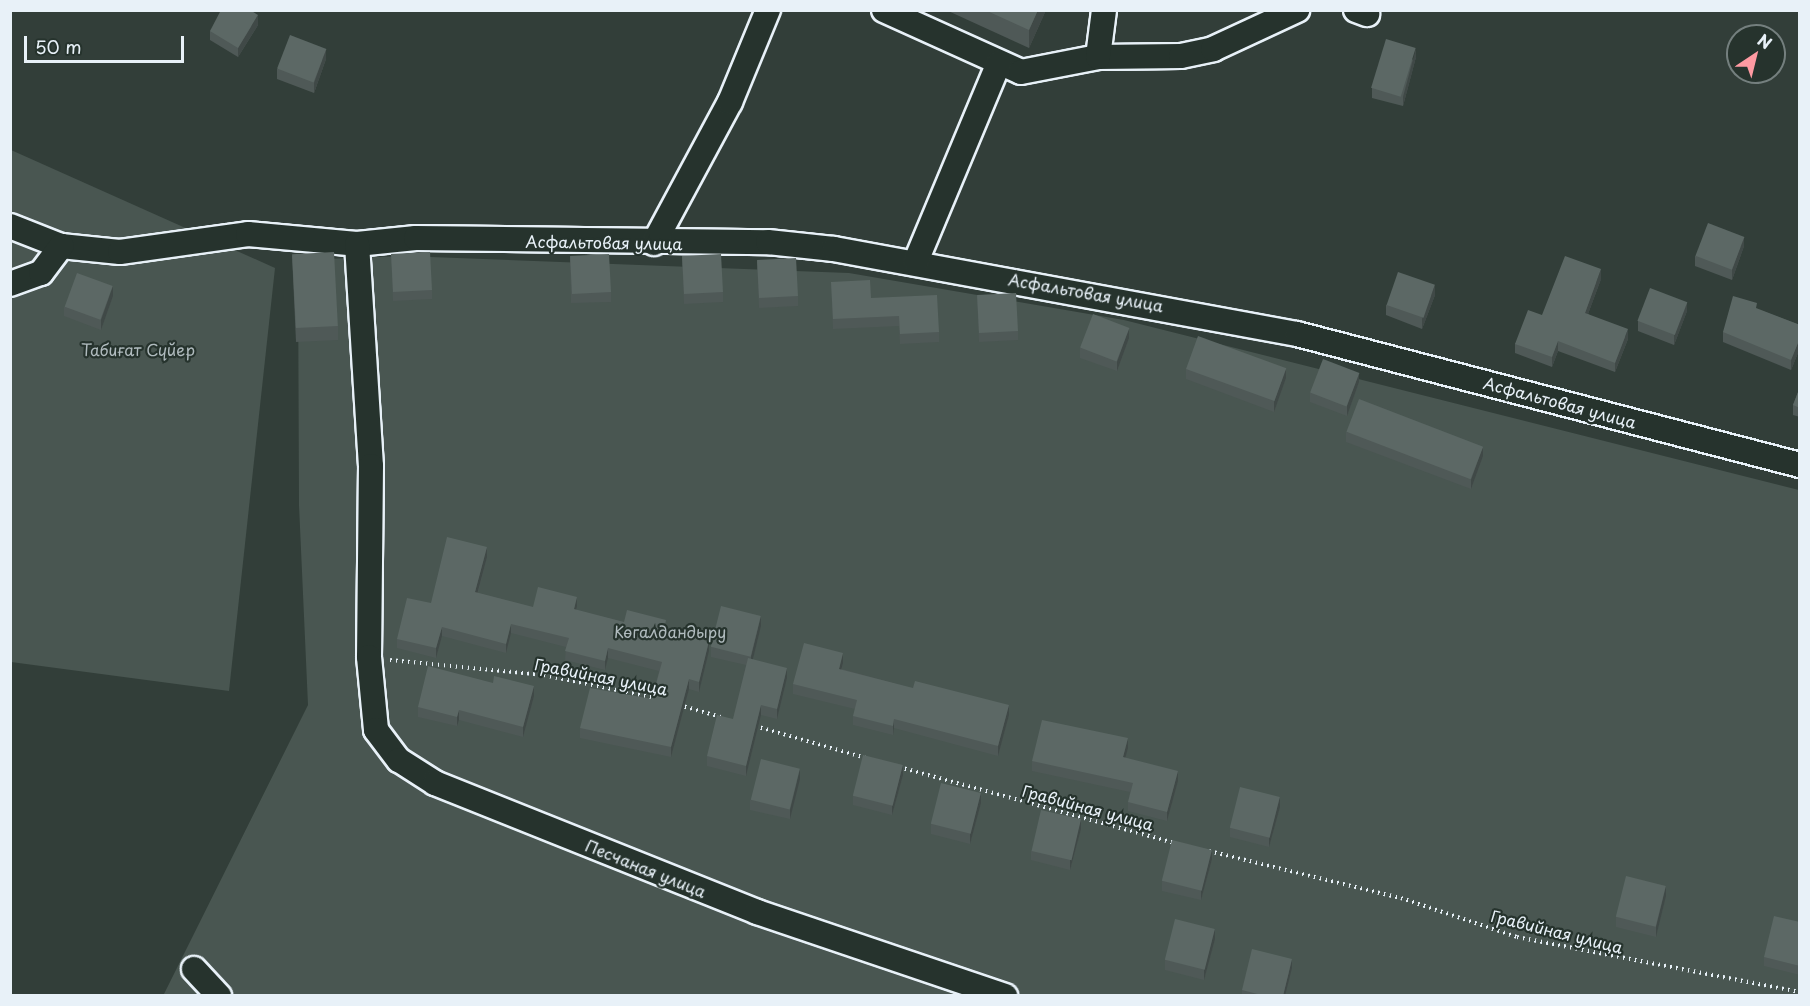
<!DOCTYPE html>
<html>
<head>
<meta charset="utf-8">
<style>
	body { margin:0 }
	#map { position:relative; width:1810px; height:1006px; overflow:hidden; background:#323e39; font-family:"Playpen Sans",sans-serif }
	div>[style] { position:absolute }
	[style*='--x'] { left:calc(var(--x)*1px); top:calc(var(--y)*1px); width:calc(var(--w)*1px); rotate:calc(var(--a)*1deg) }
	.green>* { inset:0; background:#495651 }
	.path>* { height:4px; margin-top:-2px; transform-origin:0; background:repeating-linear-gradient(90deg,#e8f1f8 0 1.5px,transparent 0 6px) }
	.roads { filter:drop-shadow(2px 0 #e8f1f8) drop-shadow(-2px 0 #e8f1f8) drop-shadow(0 2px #e8f1f8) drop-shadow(0 -2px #e8f1f8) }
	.minor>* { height:24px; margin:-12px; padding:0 12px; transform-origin:12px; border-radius:12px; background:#26332d }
	.wall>* { inset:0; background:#4f5957 }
	.shaded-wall>* { inset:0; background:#404947 }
	.building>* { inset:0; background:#5c6865; transform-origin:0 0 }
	span { translate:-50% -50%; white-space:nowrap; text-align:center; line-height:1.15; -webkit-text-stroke:4.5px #26332d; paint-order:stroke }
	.street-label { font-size:16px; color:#e8f1f8 }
	.park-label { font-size:16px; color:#b0bbbe }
	.frame { position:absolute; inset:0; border:12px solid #e8f1f8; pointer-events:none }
	.north { position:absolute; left:1726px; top:24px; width:60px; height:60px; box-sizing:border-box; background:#26332d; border:2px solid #747f7e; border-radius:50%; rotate:35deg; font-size:16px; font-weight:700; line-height:24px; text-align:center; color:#e8f1f8 }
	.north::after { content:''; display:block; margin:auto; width:21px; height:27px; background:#ff9aa2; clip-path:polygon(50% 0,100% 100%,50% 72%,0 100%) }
	.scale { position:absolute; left:24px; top:36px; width:160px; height:27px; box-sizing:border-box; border:3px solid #e8f1f8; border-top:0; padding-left:8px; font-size:18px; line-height:21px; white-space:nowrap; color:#e8f1f8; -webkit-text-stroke:4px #26332d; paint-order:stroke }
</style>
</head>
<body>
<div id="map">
	<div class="green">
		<i style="clip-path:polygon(11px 150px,275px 268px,229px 691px,11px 662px)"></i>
		<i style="clip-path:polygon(404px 256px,849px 273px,1124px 320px,1799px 490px,1799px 995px,163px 996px,308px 705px,299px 505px,298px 260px)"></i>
	</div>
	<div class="path">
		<i style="--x:390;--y:660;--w:155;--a:5.6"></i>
		<i style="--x:544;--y:675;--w:113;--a:11.7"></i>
		<i style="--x:679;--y:705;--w:44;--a:15.9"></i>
		<i style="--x:755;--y:726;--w:116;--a:16.1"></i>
		<i style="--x:899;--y:767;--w:286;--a:15.4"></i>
		<i style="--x:1209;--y:851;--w:198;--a:13.8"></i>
		<i style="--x:1401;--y:898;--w:122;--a:18.6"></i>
		<i style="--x:1517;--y:937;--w:288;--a:11"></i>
	</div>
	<div class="roads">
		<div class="minor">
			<i style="--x:884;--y:10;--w:150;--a:24.3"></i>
			<i style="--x:1021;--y:72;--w:78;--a:-11"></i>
			<i style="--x:1098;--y:57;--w:83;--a:-0.7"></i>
			<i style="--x:1181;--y:56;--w:33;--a:-12"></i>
			<i style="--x:1213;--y:49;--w:93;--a:-24.9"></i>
			<i style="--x:1356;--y:10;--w:12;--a:20"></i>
			<i style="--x:1098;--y:57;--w:47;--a:-82.7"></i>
			<i style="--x:10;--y:226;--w:55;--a:21.4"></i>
			<i style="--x:61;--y:246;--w:59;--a:5.8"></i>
			<i style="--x:120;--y:252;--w:129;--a:-8"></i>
			<i style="--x:248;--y:234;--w:109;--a:5.2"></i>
			<i style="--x:357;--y:244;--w:59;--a:-5.8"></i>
			<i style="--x:416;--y:238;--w:352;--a:0.7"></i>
			<i style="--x:768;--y:242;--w:66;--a:6.1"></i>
			<i style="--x:834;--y:249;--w:471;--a:10.4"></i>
			<i style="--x:1297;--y:334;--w:520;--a:14.6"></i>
			<i style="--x:654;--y:243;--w:160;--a:-61.7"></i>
			<i style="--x:730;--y:102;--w:100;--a:-67.6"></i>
			<i style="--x:357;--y:244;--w:222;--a:86.4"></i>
			<i style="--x:371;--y:466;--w:191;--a:90.6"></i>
			<i style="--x:369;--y:657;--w:73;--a:84.5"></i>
			<i style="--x:376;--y:730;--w:38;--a:53"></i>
			<i style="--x:399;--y:760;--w:43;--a:32.6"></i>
			<i style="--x:435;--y:783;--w:347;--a:21.8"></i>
			<i style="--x:757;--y:912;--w:262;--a:18.7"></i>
			<i style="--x:916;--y:261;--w:215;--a:-67.3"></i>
			<i style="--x:10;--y:284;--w:33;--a:-20"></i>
			<i style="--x:41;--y:273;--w:34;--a:-53"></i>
			<i style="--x:194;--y:969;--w:37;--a:47"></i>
		</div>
	</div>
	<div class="wall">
		<i style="clip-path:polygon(946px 10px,1046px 10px,1029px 48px)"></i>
		<i style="clip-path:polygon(258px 25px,238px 57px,210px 40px,210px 31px)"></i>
		<i style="clip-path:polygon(1416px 57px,1403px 106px,1372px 98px,1372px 88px)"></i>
		<i style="clip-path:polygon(326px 59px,314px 93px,277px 79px,277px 69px)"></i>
		<i style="clip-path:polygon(1744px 246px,1732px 280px,1695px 266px,1695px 256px)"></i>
		<i style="clip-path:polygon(391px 254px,432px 290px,432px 299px,393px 301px)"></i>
		<i style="clip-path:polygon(292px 255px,338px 326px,338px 340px,296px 342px)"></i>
		<i style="clip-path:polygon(570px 256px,611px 292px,611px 302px,571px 303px)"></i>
		<i style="clip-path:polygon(682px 256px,723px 292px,723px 302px,684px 304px)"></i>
		<i style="clip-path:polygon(757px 260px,798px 296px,798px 306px,759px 308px)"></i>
		<i style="clip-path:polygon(1601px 279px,1588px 314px,1628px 339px,1615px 372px,1558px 351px,1552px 367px,1515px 353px,1515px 344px,1542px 315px)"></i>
		<i style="clip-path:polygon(831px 282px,871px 298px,939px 332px,939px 342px,900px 344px,899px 326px,833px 329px)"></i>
		<i style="clip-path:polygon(977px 295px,1018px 331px,1018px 340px,979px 342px)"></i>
		<i style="clip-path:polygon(1435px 295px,1422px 329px,1386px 315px,1386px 305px)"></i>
		<i style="clip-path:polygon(113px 296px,101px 330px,64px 316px,64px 307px)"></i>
		<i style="clip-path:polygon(1757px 309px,1800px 325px,1800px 348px,1791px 370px,1723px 342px,1723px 332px)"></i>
		<i style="clip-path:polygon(1687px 311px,1674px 345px,1638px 331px,1638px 321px)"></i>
		<i style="clip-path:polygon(1129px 338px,1117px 371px,1080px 358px,1080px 348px)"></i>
		<i style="clip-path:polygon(1186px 369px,1286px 378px,1274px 412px,1186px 379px)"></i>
		<i style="clip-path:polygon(1359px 382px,1347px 416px,1310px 402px,1310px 393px)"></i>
		<i style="clip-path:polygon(1800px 387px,1800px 417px,1793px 415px,1793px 405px)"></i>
		<i style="clip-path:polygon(1346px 432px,1483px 456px,1471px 489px,1346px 442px)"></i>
		<i style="clip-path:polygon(487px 557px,478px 593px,533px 607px,577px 606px,576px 610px,624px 622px,666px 630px,709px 651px,699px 692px,689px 689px,671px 757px,580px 738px,580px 728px,652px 699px,659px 671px,608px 658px,605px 670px,565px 660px,566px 647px,511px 633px,506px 653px,442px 636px,436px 658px,397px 648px,397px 639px,431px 603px)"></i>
		<i style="clip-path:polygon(761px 626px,753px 659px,787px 678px,777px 719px,761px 715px,746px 776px,707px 766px,707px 756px,733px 719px,746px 665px,711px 657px,711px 647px)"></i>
		<i style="clip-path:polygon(843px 663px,842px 669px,1009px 715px,998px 756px,894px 728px,893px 735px,853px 725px,853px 716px,855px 709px,793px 694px,793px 684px)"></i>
		<i style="clip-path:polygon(534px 696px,523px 737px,459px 720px,457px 726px,418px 717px,418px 707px)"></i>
		<i style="clip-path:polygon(1128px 748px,1125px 757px,1178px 781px,1167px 821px,1128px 811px,1128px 802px,1130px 792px,1032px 771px,1032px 761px)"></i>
		<i style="clip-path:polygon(903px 775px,892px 815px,853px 805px,853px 796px)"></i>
		<i style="clip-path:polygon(800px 779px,790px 819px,750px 810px,750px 800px)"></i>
		<i style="clip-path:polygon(981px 803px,970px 844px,931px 834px,931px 824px)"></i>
		<i style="clip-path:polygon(1280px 807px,1269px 847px,1230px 837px,1230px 828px)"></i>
		<i style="clip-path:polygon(1081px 829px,1070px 870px,1031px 860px,1031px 851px)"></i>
		<i style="clip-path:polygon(1212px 859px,1201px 900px,1162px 891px,1162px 881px)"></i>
		<i style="clip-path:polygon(1666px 896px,1656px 937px,1616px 927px,1616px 917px)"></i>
		<i style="clip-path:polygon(1800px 922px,1800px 975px,1764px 966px,1764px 957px)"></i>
		<i style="clip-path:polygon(1215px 939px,1204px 980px,1165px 970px,1165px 960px)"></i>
		<i style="clip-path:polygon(1292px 968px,1285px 996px,1242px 996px,1242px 990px)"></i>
	</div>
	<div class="shaded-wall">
		<i style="clip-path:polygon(1038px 10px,1046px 10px,1029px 48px,1029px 30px)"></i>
		<i style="clip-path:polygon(258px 15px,258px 25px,238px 57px,238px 48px)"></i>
		<i style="clip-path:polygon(1416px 48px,1416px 57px,1403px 106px,1403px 97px)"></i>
		<i style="clip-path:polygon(326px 49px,326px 59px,314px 93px,314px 83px)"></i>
		<i style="clip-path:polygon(1744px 237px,1744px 246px,1732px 280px,1732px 270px)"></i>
		<i style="clip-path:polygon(1601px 269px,1601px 279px,1585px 322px,1585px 313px)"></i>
		<i style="clip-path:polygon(1435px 285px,1435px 295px,1422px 329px,1422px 319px)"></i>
		<i style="clip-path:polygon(113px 286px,113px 296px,101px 330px,101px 320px)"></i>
		<i style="clip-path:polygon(1687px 302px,1687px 311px,1674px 345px,1674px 335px)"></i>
		<i style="clip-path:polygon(1129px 328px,1129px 338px,1117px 371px,1117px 362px)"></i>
		<i style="clip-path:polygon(1628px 329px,1628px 339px,1615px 372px,1615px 363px)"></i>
		<i style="clip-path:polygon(1800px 338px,1800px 348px,1791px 370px,1791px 360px)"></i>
		<i style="clip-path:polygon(1558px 341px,1558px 351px,1552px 367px,1552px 357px)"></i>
		<i style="clip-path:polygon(1286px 368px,1286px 378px,1274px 412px,1274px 402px)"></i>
		<i style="clip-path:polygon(1359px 373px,1359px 382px,1347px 416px,1347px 406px)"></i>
		<i style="clip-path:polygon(1483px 446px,1483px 456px,1471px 489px,1471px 480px)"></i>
		<i style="clip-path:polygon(487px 547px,487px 557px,475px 602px,475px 592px)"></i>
		<i style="clip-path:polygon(577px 597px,577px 606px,574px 619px,574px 609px)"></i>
		<i style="clip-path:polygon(761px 616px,761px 626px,751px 667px,751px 657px)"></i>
		<i style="clip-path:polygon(511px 624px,511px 633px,506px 653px,506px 644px)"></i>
		<i style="clip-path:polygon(442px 627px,442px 636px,436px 658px,436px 648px)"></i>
		<i style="clip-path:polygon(709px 641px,709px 651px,699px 692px,699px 682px)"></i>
		<i style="clip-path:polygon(608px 648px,608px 658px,605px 670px,605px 661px)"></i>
		<i style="clip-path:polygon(843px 653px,843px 663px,839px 678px,839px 669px)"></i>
		<i style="clip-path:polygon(787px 668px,787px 678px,777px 719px,777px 709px)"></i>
		<i style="clip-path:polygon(689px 679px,689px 689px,671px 757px,671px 747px)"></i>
		<i style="clip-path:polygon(534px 686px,534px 696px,523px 737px,523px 727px)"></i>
		<i style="clip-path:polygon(761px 705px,761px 715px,746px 776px,746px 766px)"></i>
		<i style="clip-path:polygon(1009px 705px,1009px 715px,998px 756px,998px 746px)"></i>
		<i style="clip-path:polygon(459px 710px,459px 720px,457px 726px,457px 717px)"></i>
		<i style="clip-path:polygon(894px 719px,894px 728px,893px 735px,893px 726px)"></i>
		<i style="clip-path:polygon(1128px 738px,1128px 748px,1123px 766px,1123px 757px)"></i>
		<i style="clip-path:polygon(903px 765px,903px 775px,892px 815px,892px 806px)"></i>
		<i style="clip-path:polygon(800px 769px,800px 779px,790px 819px,790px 810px)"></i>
		<i style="clip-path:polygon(1178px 771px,1178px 781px,1167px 821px,1167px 812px)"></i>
		<i style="clip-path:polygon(981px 793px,981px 803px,970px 844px,970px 834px)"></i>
		<i style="clip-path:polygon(1280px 797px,1280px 807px,1269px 847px,1269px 838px)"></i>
		<i style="clip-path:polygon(1081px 819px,1081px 829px,1070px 870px,1070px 860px)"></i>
		<i style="clip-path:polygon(1212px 850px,1212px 859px,1201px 900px,1201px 891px)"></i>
		<i style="clip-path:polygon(1666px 886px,1666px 896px,1656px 937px,1656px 927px)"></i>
		<i style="clip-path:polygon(1215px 929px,1215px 939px,1204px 980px,1204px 970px)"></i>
		<i style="clip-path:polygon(1292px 959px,1292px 968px,1285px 996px,1283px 996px)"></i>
	</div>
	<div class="building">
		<i style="clip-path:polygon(221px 10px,250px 10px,258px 15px,238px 48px,210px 31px)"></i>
		<i style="clip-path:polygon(985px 10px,1038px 10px,1029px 30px)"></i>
		<i style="left:290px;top:35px;width:39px;height:36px;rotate:21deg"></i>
		<i style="left:1386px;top:39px;width:31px;height:51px;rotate:17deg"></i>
		<i style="left:1708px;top:223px;width:39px;height:35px;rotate:21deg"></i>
		<i style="left:334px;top:252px;width:74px;height:42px;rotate:87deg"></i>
		<i style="left:430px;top:252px;width:38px;height:39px;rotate:87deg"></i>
		<i style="left:609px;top:254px;width:38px;height:39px;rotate:87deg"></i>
		<i style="left:721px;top:254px;width:38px;height:39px;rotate:87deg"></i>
		<i style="clip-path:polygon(1565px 256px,1601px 269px,1585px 313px,1628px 329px,1615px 363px,1558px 341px,1552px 357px,1515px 344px,1528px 310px,1542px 315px)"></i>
		<i style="left:796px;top:258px;width:38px;height:39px;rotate:87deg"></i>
		<i style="left:1398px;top:272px;width:39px;height:35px;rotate:19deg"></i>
		<i style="left:77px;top:273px;width:38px;height:36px;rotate:20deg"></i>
		<i style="clip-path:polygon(870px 280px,871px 298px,937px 295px,939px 332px,900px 334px,899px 316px,833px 319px,831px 282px)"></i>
		<i style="left:1650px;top:288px;width:40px;height:35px;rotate:21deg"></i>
		<i style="left:1016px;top:293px;width:38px;height:39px;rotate:87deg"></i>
		<i style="clip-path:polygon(1733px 296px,1757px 303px,1756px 308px,1800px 325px,1800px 338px,1791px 360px,1723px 332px)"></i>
		<i style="left:1093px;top:314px;width:39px;height:36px;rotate:21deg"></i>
		<i style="left:1198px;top:336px;width:94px;height:35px;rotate:20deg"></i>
		<i style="left:1323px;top:359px;width:39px;height:36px;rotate:21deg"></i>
		<i style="clip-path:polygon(1800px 387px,1800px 408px,1793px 405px)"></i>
		<i style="left:1359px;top:399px;width:133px;height:35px;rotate:21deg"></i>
		<i style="clip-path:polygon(447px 537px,487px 547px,475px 592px,533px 607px,538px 587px,577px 597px,574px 609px,624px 622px,627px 610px,666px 620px,664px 630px,709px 641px,699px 682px,689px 679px,671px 747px,580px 728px,590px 688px,652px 699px,662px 662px,608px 648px,605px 661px,565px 651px,569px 638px,511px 624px,506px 644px,442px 627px,436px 648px,397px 639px,407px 598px,431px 603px)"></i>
		<i style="left:721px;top:606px;width:41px;height:42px;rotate:14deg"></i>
		<i style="clip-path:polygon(804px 643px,843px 653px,839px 669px,913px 688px,915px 681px,1009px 705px,998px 746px,894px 719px,893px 726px,853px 716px,857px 700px,793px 684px)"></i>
		<i style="clip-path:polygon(748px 658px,787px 668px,777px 709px,761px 705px,746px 766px,707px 756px,717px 715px,733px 719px)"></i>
		<i style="clip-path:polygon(428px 666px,493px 683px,494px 676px,534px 686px,523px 727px,459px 710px,457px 717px,418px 707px)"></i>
		<i style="clip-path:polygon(1042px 720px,1128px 738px,1123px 757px,1178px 771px,1167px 812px,1128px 802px,1133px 783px,1032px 761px)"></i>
		<i style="left:863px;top:755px;width:41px;height:42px;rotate:14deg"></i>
		<i style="left:761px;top:759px;width:40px;height:42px;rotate:14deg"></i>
		<i style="left:941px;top:783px;width:41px;height:42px;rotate:14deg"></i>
		<i style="left:1240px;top:787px;width:41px;height:42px;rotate:14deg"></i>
		<i style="left:1041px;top:810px;width:41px;height:42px;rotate:13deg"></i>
		<i style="left:1172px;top:840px;width:41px;height:42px;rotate:14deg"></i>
		<i style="left:1626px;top:876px;width:41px;height:42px;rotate:14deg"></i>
		<i style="clip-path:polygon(1774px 916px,1800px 922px,1800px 966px,1764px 957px)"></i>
		<i style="left:1175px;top:919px;width:41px;height:42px;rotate:14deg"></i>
		<i style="clip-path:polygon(1252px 949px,1292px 959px,1283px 996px,1265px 996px,1242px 990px)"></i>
	</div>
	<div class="street-label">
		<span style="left:604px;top:242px;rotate:1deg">Асфальтовая улица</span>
		<span style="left:1086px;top:292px;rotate:10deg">Асфальтовая улица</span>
		<span style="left:1560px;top:402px;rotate:15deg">Асфальтовая улица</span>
		<span style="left:601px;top:676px;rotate:11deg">Гравийная улица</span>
		<span style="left:1088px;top:807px;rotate:15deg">Гравийная улица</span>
		<span style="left:646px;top:868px;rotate:22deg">Песчаная улица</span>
		<span style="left:1557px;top:931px;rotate:14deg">Гравийная улица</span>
	</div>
	<div class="park-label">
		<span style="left:138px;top:349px">Табиғат Сүйер</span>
		<span style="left:670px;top:631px">Көгалдандыру</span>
	</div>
	<div class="frame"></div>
	<div class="north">N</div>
	<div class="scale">50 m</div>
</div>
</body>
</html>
